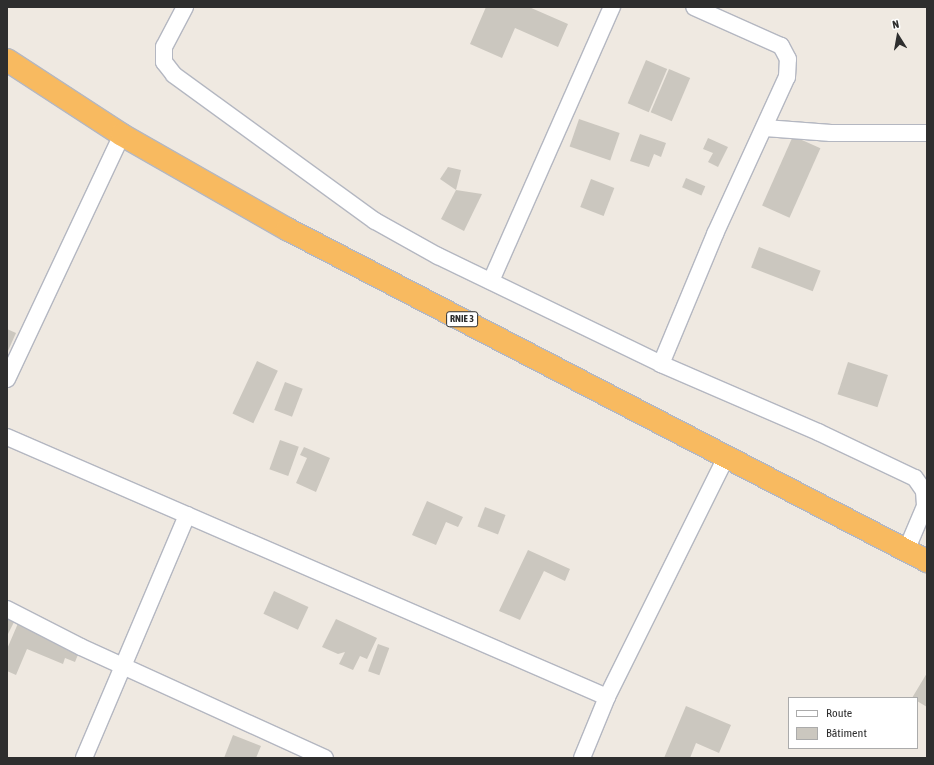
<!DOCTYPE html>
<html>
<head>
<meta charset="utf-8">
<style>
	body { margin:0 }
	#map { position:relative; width:934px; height:765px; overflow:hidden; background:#efe9e1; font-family:"Asap Condensed",sans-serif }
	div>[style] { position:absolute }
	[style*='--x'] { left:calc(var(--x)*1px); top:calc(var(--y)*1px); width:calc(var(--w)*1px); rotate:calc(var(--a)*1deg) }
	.building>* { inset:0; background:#cbc7bf; transform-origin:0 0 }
	.roads { filter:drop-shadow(1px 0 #b4b7c1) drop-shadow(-1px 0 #b4b7c1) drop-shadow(0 1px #b4b7c1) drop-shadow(0 -1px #b4b7c1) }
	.minor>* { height:16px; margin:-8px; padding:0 8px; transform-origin:8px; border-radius:8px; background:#fff }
	.trunk>* { height:22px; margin:-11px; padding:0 11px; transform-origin:11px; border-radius:11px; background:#f8ba60 }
	span { translate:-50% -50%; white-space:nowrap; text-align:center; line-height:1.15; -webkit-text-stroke:3px #fff; paint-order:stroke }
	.shield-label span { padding:1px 3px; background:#fff; border:1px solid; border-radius:3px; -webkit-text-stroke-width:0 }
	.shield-label { font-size:10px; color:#2e2e2e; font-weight:700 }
	.frame { position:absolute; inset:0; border:8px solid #2e2e2e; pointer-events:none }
	.legend { position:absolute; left:788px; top:697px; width:130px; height:52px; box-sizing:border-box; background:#fff; border:1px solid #ababab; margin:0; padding:5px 7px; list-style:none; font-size:12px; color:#2e2e2e }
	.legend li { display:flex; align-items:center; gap:8px; height:20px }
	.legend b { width:20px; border:1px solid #ababab }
	.north { position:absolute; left:878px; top:16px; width:40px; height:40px; -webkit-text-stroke:3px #fff; paint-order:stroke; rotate:349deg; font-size:11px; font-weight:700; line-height:16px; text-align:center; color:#2e2e2e }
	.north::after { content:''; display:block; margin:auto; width:14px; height:18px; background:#2e2e2e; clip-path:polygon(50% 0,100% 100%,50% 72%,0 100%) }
</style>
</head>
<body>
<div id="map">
	<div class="building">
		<i style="clip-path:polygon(486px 7px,529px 7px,568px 24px,558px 47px,515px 28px,502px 58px,470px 44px)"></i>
		<i style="left:646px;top:60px;width:23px;height:47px;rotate:23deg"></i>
		<i style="left:669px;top:69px;width:23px;height:47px;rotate:23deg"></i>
		<i style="left:579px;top:119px;width:43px;height:29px;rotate:19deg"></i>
		<i style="clip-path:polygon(640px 134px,666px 143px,661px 157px,654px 154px,649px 167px,630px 161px)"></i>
		<i style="left:793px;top:136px;width:30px;height:76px;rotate:24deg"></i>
		<i style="clip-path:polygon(708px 138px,728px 147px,718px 167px,708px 162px,713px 153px,703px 149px)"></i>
		<i style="clip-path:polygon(448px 167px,461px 170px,456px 190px,440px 179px)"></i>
		<i style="left:686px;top:178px;width:21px;height:10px;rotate:23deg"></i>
		<i style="left:591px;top:179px;width:25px;height:30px;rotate:21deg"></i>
		<i style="clip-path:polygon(456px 190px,482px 194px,464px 231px,441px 219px)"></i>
		<i style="left:759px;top:247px;width:66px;height:22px;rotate:21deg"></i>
		<i style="clip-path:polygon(7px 329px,16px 333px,7px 353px)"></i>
		<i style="left:257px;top:361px;width:23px;height:58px;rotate:25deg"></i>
		<i style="left:848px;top:362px;width:42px;height:34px;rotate:18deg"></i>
		<i style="left:285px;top:382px;width:19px;height:30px;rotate:21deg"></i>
		<i style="left:280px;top:440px;width:20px;height:31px;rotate:20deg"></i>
		<i style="clip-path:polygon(304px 447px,330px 458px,316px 492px,296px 483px,307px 458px,300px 455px)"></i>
		<i style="clip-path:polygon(427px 501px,463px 517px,458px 527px,446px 522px,436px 545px,412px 535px)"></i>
		<i style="left:485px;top:507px;width:22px;height:21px;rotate:21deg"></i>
		<i style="clip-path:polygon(528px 550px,570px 569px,565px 581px,544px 571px,520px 620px,499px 611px)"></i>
		<i style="left:274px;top:591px;width:38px;height:25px;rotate:25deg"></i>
		<i style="clip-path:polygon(7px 616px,15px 620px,7px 636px)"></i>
		<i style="clip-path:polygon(336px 619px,377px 638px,367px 659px,360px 656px,353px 670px,339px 664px,345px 652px,338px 654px,322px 647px)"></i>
		<i style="clip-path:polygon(19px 621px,81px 647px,75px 662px,65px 658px,63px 664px,27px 649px,16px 675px,7px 671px,7px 649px)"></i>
		<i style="left:378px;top:644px;width:12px;height:29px;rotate:20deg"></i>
		<i style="clip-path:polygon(927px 673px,927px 707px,917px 701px,917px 698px,912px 698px)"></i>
		<i style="clip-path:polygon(686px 706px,731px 725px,719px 753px,696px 743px,690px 758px,664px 758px)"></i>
		<i style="clip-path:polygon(233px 735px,261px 746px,256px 758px,224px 758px)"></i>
	</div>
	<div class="roads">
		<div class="minor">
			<i style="--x:185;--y:7;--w:45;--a:117.7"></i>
			<i style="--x:164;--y:47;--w:15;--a:90"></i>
			<i style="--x:164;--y:62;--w:16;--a:52"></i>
			<i style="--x:174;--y:75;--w:248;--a:36"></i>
			<i style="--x:375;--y:221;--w:72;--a:29.1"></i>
			<i style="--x:438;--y:256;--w:248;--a:25.8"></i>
			<i style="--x:661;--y:364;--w:171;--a:23.4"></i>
			<i style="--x:818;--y:432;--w:107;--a:25.4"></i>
			<i style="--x:915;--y:478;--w:16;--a:55"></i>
			<i style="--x:924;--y:491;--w:15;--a:86"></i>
			<i style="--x:925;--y:506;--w:49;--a:112.9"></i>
			<i style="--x:765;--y:128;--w:66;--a:4.3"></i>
			<i style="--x:831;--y:133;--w:96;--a:0"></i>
			<i style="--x:491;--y:281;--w:300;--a:-66.2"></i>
			<i style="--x:661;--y:364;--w:141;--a:-67.4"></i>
			<i style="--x:715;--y:234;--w:173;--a:-65.4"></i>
			<i style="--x:787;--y:77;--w:18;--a:-87"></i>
			<i style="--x:788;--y:59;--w:15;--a:-118"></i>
			<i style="--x:781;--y:46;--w:95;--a:-155.9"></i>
			<i style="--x:7;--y:379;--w:270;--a:-64.8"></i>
			<i style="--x:7;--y:437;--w:654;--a:23.43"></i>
			<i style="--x:7;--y:609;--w:83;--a:27.2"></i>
			<i style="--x:81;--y:647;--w:268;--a:24.5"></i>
			<i style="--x:84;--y:758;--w:264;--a:-67"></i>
			<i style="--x:582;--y:758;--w:66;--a:-67.7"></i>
			<i style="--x:607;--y:697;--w:270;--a:-63.6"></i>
		</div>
		<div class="trunk">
			<i style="--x:7;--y:60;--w:137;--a:33.1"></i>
			<i style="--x:122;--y:135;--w:190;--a:29.7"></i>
			<i style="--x:287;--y:229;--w:721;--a:27.42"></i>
		</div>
	</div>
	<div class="shield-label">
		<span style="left:462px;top:319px">RNIE 3</span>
	</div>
	<div class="frame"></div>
	<ul class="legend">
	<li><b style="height:5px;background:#fff"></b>Route</li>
	<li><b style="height:11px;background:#cbc7bf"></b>Bâtiment</li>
	</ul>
	<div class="north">N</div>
</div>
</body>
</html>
